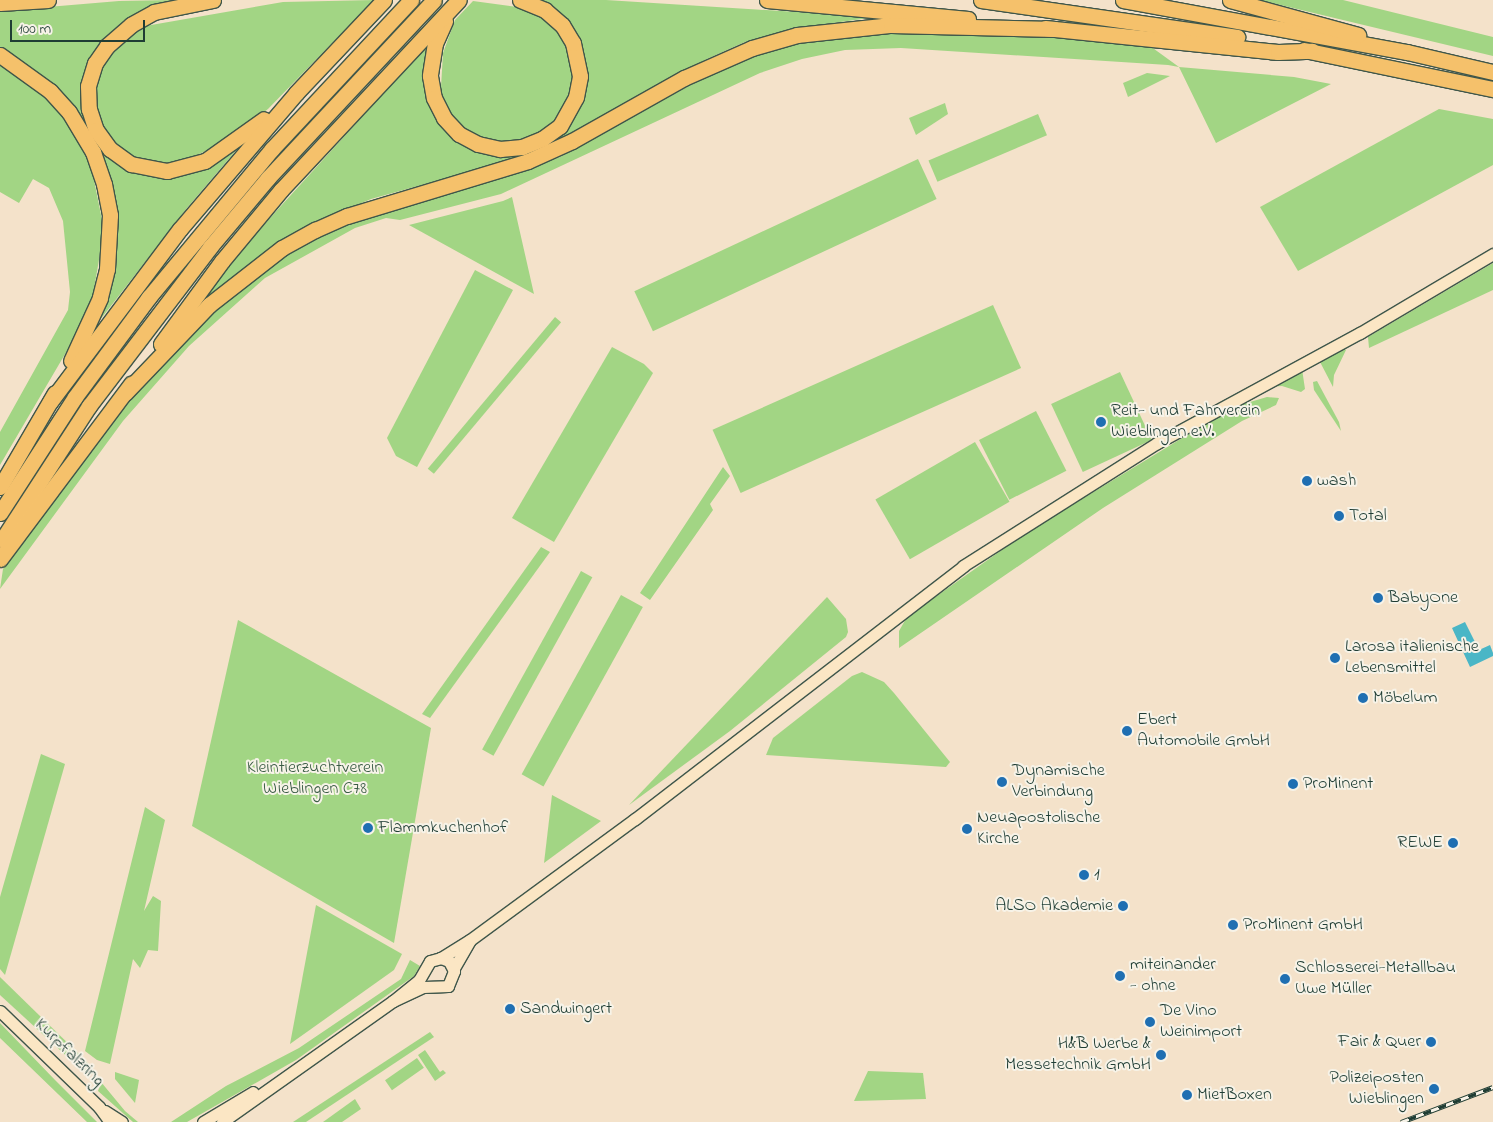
<!DOCTYPE html>
<html>
<head>
<meta charset="utf-8">
<style>
	body { margin:0 }
	#map { position:relative; width:1493px; height:1122px; overflow:hidden; background:#f4e2ca; font-family:"Indie Flower",sans-serif }
	div>[style] { position:absolute }
	[style*='--x'] { left:calc(var(--x)*1px); top:calc(var(--y)*1px); width:calc(var(--w)*1px); rotate:calc(var(--a)*1deg) }
	.green>* { inset:0; background:#a2d584; transform-origin:0 0 }
	.water>* { inset:0; background:#4ab6c6 }
	.roads { filter:drop-shadow(1px 0 #3f564a) drop-shadow(-1px 0 #3f564a) drop-shadow(0 1px #3f564a) drop-shadow(0 -1px #3f564a) }
	.secondary>* { height:11px; margin:-5.5px; padding:0 5.5px; transform-origin:5.5px; border-radius:5.5px; background:#fbe6c4 }
	.highway>* { height:15px; margin:-7.5px; padding:0 7.5px; transform-origin:7.5px; border-radius:7.5px; background:#f5c16b }
	.rail>* { height:4.5px; margin-top:-2.25px; transform-origin:0; background:repeating-linear-gradient(90deg,#f7f3e8 0 8px,#1f3d34 0 16px); box-sizing:border-box; border-block:1px solid #1f3d34 }
	.dots>* { width:14px; height:14px; translate:-50% -50%; box-sizing:border-box; border:2px solid #f7f3e8; border-radius:50% }
	span { translate:-50% -50%; white-space:nowrap; text-align:center; line-height:1.15; -webkit-text-stroke:4px #f7f3e8; paint-order:stroke }
	.poi-label { font-size:18px; color:#1f3d34 }
	.left { translate:0 -50%; text-align:left }
	.right { translate:-100% -50%; text-align:right }
	.park-label { font-size:18px; color:#395b44 }
	.street-label { font-size:18px; color:#1f3d34 }
	.scale { position:absolute; left:10px; top:20px; width:135px; height:22px; box-sizing:border-box; border:2px solid #1f3d34; border-top:0; padding-left:6px; font-size:15px; line-height:18px; white-space:nowrap; color:#1f3d34; -webkit-text-stroke:4px #f7f3e8; paint-order:stroke }
</style>
</head>
<body>
<div id="map">
	<div class="green">
		<i style="clip-path:polygon(173px 0,130px 19px,111px 32px,283px 2px,374px 0,268px 109px,226px 141px,189px 159px,204px 167px,239px 147px,187px 208px,100px 320px,114px 267px,116px 230px,76px 112px,43px 76px,0 48px,0 11px,119px 1px)"></i>
		<i style="clip-path:polygon(542px 0,606px 0,876px 17px,791px 29px,745px 42px,707px 59px,550px 145px,512px 160px,371px 199px,322px 220px,267px 251px,206px 298px,226px 269px,270px 218px,431px 41px,427px 91px,441px 87px,443px 53px,455px 20px,473px 1px,524px 8px)"></i>
		<i style="clip-path:polygon(1260px 0,1343px 0,1493px 37px,1493px 56px)"></i>
		<i style="clip-path:polygon(898px 31px,1048px 36px,1150px 46px,1179px 67px,1294px 77px,1331px 84px,1216px 143px,1179px 67px,1168px 65px,901px 48px,845px 50px,802px 59px,760px 73px,501px 194px,400px 220px,386px 218px,355px 228px,265px 278px,189px 346px,123px 421px,0 589px,3px 569px,113px 418px,232px 293px,290px 251px,347px 224px,482px 184px,560px 157px,705px 77px,754px 55px,801px 41px)"></i>
		<i style="clip-path:polygon(0 64px,37px 89px,64px 116px,79px 140px,92px 170px,104px 230px,93px 295px,68px 349px,0 465px,0 432px,68px 310px,70px 292px,63px 221px,49px 188px,33px 179px,19px 203px,0 192px)"></i>
		<i style="clip-path:polygon(1147px 73px,1170px 76px,1128px 97px,1123px 83px)"></i>
		<i style="clip-path:polygon(945px 103px,948px 114px,916px 135px,909px 118px)"></i>
		<i style="clip-path:polygon(1439px 109px,1493px 119px,1493px 165px,1298px 271px,1260px 207px)"></i>
		<i style="left:1038px;top:114px;width:23px;height:119px;rotate:67deg"></i>
		<i style="left:918px;top:159px;width:44px;height:313px;rotate:65deg"></i>
		<i style="clip-path:polygon(512px 197px,534px 294px,409px 225px,503px 201px)"></i>
		<i style="clip-path:polygon(1493px 263px,1493px 290px,1369px 348px,1368px 337px)"></i>
		<i style="clip-path:polygon(475px 270px,513px 290px,417px 467px,396px 456px,387px 438px)"></i>
		<i style="left:993px;top:305px;width:69px;height:307px;rotate:66deg"></i>
		<i style="left:555px;top:317px;width:8px;height:198px;rotate:40deg"></i>
		<i style="clip-path:polygon(612px 347px,644px 364px,653px 373px,554px 542px,512px 518px)"></i>
		<i style="clip-path:polygon(1343px 348px,1346px 350px,1334px 375px,1333px 387px,1319px 360px)"></i>
		<i style="clip-path:polygon(1302px 369px,1305px 389px,1301px 392px,1282px 386px,1268px 387px)"></i>
		<i style="left:1120px;top:372px;width:75px;height:76px;rotate:65deg"></i>
		<i style="clip-path:polygon(1317px 381px,1339px 422px,1341px 431px,1314px 390px,1313px 382px)"></i>
		<i style="clip-path:polygon(1267px 397px,1279px 398px,1276px 405px,1242px 421px,1103px 508px,899px 648px,899px 631px,907px 617px,1023px 535px,1233px 407px)"></i>
		<i style="left:1036px;top:411px;width:67px;height:64px;rotate:63deg"></i>
		<i style="left:975px;top:442px;width:69px;height:115px;rotate:60deg"></i>
		<i style="clip-path:polygon(723px 467px,730px 476px,710px 504px,713px 510px,650px 600px,640px 593px)"></i>
		<i style="clip-path:polygon(541px 547px,550px 552px,430px 718px,422px 714px)"></i>
		<i style="left:581px;top:571px;width:13px;height:204px;rotate:29deg"></i>
		<i style="left:621px;top:595px;width:25px;height:205px;rotate:29deg"></i>
		<i style="clip-path:polygon(827px 597px,846px 619px,848px 632px,846px 637px,730px 731px,629px 805px)"></i>
		<i style="clip-path:polygon(238px 620px,431px 728px,394px 943px,192px 826px)"></i>
		<i style="clip-path:polygon(862px 672px,884px 682px,894px 693px,950px 762px,946px 767px,766px 755px,773px 738px,852px 676px)"></i>
		<i style="clip-path:polygon(41px 754px,65px 764px,5px 975px,0 969px,0 897px)"></i>
		<i style="clip-path:polygon(552px 795px,601px 821px,544px 863px)"></i>
		<i style="clip-path:polygon(145px 807px,165px 820px,144px 911px,153px 896px,161px 901px,158px 951px,148px 950px,140px 968px,133px 959px,110px 1064px,97px 1060px,85px 1051px)"></i>
		<i style="clip-path:polygon(316px 905px,402px 954px,394px 970px,290px 1044px)"></i>
		<i style="clip-path:polygon(410px 960px,420px 966px,414px 976px,296px 1060px,187px 1122px,171px 1122px,226px 1086px,299px 1048px,401px 979px)"></i>
		<i style="clip-path:polygon(0 977px,81px 1056px,93px 1069px,93px 1074px,86px 1074px,0 995px)"></i>
		<i style="clip-path:polygon(0 1023px,55px 1080px,97px 1122px,87px 1122px,0 1038px)"></i>
		<i style="clip-path:polygon(430px 1032px,434px 1037px,306px 1122px,293px 1122px)"></i>
		<i style="clip-path:polygon(425px 1050px,440px 1072px,443px 1070px,446px 1073px,435px 1081px,418px 1055px)"></i>
		<i style="left:417px;top:1058px;width:12px;height:39px;rotate:55deg"></i>
		<i style="clip-path:polygon(868px 1071px,923px 1073px,926px 1099px,854px 1101px)"></i>
		<i style="clip-path:polygon(115px 1072px,139px 1080px,135px 1103px,115px 1079px)"></i>
		<i style="clip-path:polygon(101px 1082px,125px 1111px,138px 1122px,133px 1122px,98px 1091px)"></i>
		<i style="clip-path:polygon(355px 1099px,361px 1109px,342px 1122px,323px 1122px)"></i>
	</div>
	<div class="water">
		<i style="clip-path:polygon(1465px 622px,1479px 650px,1490px 645px,1493px 653px,1493px 656px,1470px 667px,1452px 628px)"></i>
	</div>
	<div class="roads">
		<div class="secondary">
			<i style="--x:454;--y:968;--w:32;--a:-60"></i>
			<i style="--x:393;--y:1001;--w:33;--a:-39"></i>
			<i style="--x:419;--y:980;--w:22;--a:-60"></i>
			<i style="--x:430;--y:961;--w:11;--a:-15"></i>
			<i style="--x:441;--y:958;--w:34;--a:-32"></i>
			<i style="--x:470;--y:940;--w:205;--a:-36.3"></i>
			<i style="--x:635;--y:819;--w:414;--a:-37.6"></i>
			<i style="--x:963;--y:566;--w:230;--a:-32.4"></i>
			<i style="--x:1157;--y:443;--w:231;--a:-28.5"></i>
			<i style="--x:1360;--y:333;--w:155;--a:-30.7"></i>
			<i style="--x:0;--y:1011;--w:138;--a:44.1"></i>
			<i style="--x:99;--y:1107;--w:19;--a:54"></i>
			<i style="--x:105;--y:1111;--w:20;--a:33"></i>
			<i style="--x:203;--y:1122;--w:58;--a:-31"></i>
			<i style="--x:222;--y:1122;--w:209;--a:-35.3"></i>
			<i style="--x:393;--y:1001;--w:33;--a:-25"></i>
			<i style="--x:423;--y:987;--w:25;--a:-2"></i>
			<i style="--x:448;--y:986;--w:16;--a:-68"></i>
			<i style="--x:454;--y:971;--w:11;--a:-117"></i>
			<i style="--x:449;--y:961;--w:9;--a:-159"></i>
		</div>
		<div class="highway">
			<i style="--x:213;--y:0;--w:60;--a:168.5"></i>
			<i style="--x:154;--y:12;--w:26;--a:151"></i>
			<i style="--x:131;--y:25;--w:32;--a:139"></i>
			<i style="--x:107;--y:46;--w:21;--a:125"></i>
			<i style="--x:95;--y:63;--w:24;--a:107"></i>
			<i style="--x:88;--y:86;--w:23;--a:88"></i>
			<i style="--x:89;--y:109;--w:22;--a:72"></i>
			<i style="--x:96;--y:130;--w:24;--a:54"></i>
			<i style="--x:110;--y:149;--w:26;--a:36"></i>
			<i style="--x:131;--y:164;--w:37;--a:11"></i>
			<i style="--x:167;--y:171;--w:39;--a:-15"></i>
			<i style="--x:205;--y:161;--w:72;--a:-35.4"></i>
			<i style="--x:767;--y:0;--w:202;--a:5.4"></i>
			<i style="--x:981;--y:0;--w:259;--a:8.2"></i>
			<i style="--x:1123;--y:0;--w:289;--a:10.4"></i>
			<i style="--x:1407;--y:52;--w:88;--a:13.1"></i>
			<i style="--x:1230;--y:0;--w:133;--a:15.3"></i>
			<i style="--x:0;--y:3;--w:48;--a:-3.6"></i>
			<i style="--x:445;--y:21;--w:24;--a:114"></i>
			<i style="--x:435;--y:43;--w:33;--a:99"></i>
			<i style="--x:430;--y:76;--w:22;--a:80"></i>
			<i style="--x:434;--y:98;--w:22;--a:63"></i>
			<i style="--x:444;--y:118;--w:22;--a:47"></i>
			<i style="--x:459;--y:134;--w:21;--a:28"></i>
			<i style="--x:478;--y:144;--w:23;--a:13"></i>
			<i style="--x:500;--y:149;--w:22;--a:-5"></i>
			<i style="--x:522;--y:147;--w:22;--a:-22"></i>
			<i style="--x:542;--y:139;--w:22;--a:-36"></i>
			<i style="--x:560;--y:126;--w:33;--a:-61"></i>
			<i style="--x:576;--y:97;--w:21;--a:-79"></i>
			<i style="--x:580;--y:76;--w:34;--a:-102"></i>
			<i style="--x:573;--y:43;--w:21;--a:-121"></i>
			<i style="--x:562;--y:25;--w:23;--a:-139"></i>
			<i style="--x:545;--y:10;--w:27;--a:-158"></i>
			<i style="--x:1045;--y:28;--w:234;--a:5.9"></i>
			<i style="--x:1278;--y:52;--w:34;--a:-2"></i>
			<i style="--x:1304;--y:50;--w:193;--a:11.7"></i>
			<i style="--x:0;--y:55;--w:62;--a:35.8"></i>
			<i style="--x:50;--y:91;--w:28;--a:48"></i>
			<i style="--x:69;--y:112;--w:47;--a:59"></i>
			<i style="--x:93;--y:152;--w:34;--a:71"></i>
			<i style="--x:104;--y:184;--w:32;--a:79"></i>
			<i style="--x:110;--y:215;--w:54;--a:93.2"></i>
			<i style="--x:107;--y:269;--w:30;--a:104"></i>
			<i style="--x:100;--y:298;--w:69;--a:114.7"></i>
			<i style="--x:161;--y:344;--w:103;--a:-53.7"></i>
			<i style="--x:222;--y:261;--w:92;--a:-50.3"></i>
			<i style="--x:281;--y:190;--w:260;--a:-46.9"></i>
			<i style="--x:125;--y:393;--w:122;--a:-46.3"></i>
			<i style="--x:209;--y:305;--w:93;--a:-38"></i>
			<i style="--x:282;--y:248;--w:38;--a:-29"></i>
			<i style="--x:315;--y:230;--w:35;--a:-24"></i>
			<i style="--x:347;--y:216;--w:189;--a:-16.9"></i>
			<i style="--x:528;--y:161;--w:48;--a:-24.4"></i>
			<i style="--x:572;--y:141;--w:129;--a:-29.4"></i>
			<i style="--x:684;--y:78;--w:74;--a:-23.8"></i>
			<i style="--x:752;--y:48;--w:47;--a:-16.1"></i>
			<i style="--x:797;--y:35;--w:95;--a:-6.1"></i>
			<i style="--x:891;--y:25;--w:163;--a:1.4"></i>
			<i style="--x:50;--y:402;--w:216;--a:-53.1"></i>
			<i style="--x:180;--y:229;--w:179;--a:-49.5"></i>
			<i style="--x:296;--y:93;--w:128;--a:-46.6"></i>
			<i style="--x:0;--y:487;--w:109;--a:-59.7"></i>
			<i style="--x:0;--y:513;--w:138;--a:-57.1"></i>
			<i style="--x:75;--y:397;--w:124;--a:-53.5"></i>
			<i style="--x:149;--y:297;--w:192;--a:-50.3"></i>
			<i style="--x:272;--y:149;--w:204;--a:-47"></i>
			<i style="--x:2;--y:540;--w:160;--a:-57"></i>
			<i style="--x:89;--y:406;--w:200;--a:-52.7"></i>
			<i style="--x:210;--y:247;--w:90;--a:-50"></i>
			<i style="--x:268;--y:178;--w:243;--a:-47"></i>
			<i style="--x:0;--y:559;--w:219;--a:-53.2"></i>
		</div>
	</div>
	<div class="rail">
		<i style="--x:1401;--y:1122;--w:98;--a:-20.8"></i>
	</div>
	<div class="dots">
		<i style="left:1101px;top:422px;background:#1f6fb2"></i>
		<i style="left:1307px;top:481px;background:#1f6fb2"></i>
		<i style="left:1339px;top:516px;background:#1f6fb2"></i>
		<i style="left:1378px;top:598px;background:#1f6fb2"></i>
		<i style="left:1335px;top:658px;background:#1f6fb2"></i>
		<i style="left:1363px;top:698px;background:#1f6fb2"></i>
		<i style="left:1127px;top:731px;background:#1f6fb2"></i>
		<i style="left:1002px;top:782px;background:#1f6fb2"></i>
		<i style="left:1293px;top:784px;background:#1f6fb2"></i>
		<i style="left:368px;top:828px;background:#1f6fb2"></i>
		<i style="left:967px;top:829px;background:#1f6fb2"></i>
		<i style="left:1453px;top:843px;background:#1f6fb2"></i>
		<i style="left:1084px;top:875px;background:#1f6fb2"></i>
		<i style="left:1123px;top:906px;background:#1f6fb2"></i>
		<i style="left:1233px;top:925px;background:#1f6fb2"></i>
		<i style="left:1120px;top:976px;background:#1f6fb2"></i>
		<i style="left:1285px;top:979px;background:#1f6fb2"></i>
		<i style="left:510px;top:1009px;background:#1f6fb2"></i>
		<i style="left:1150px;top:1022px;background:#1f6fb2"></i>
		<i style="left:1431px;top:1042px;background:#1f6fb2"></i>
		<i style="left:1161px;top:1055px;background:#1f6fb2"></i>
		<i style="left:1434px;top:1089px;background:#1f6fb2"></i>
		<i style="left:1187px;top:1095px;background:#1f6fb2"></i>
	</div>
	<div class="poi-label">
		<span class="left" style="left:1111px;top:422px">Reit- und Fahrverein<br>Wieblingen e.V.</span>
		<span class="left" style="left:1317px;top:481px">wash</span>
		<span class="left" style="left:1349px;top:516px">Total</span>
		<span class="left" style="left:1388px;top:598px">BabyOne</span>
		<span class="left" style="left:1345px;top:658px">Larosa italienische<br>Lebensmittel</span>
		<span class="left" style="left:1373px;top:698px">Möbelum</span>
		<span class="left" style="left:1137px;top:731px">Ebert<br>Automobile GmbH</span>
		<span class="left" style="left:1012px;top:782px">Dynamische<br>Verbindung</span>
		<span class="left" style="left:1303px;top:784px">ProMinent</span>
		<span class="left" style="left:977px;top:829px">Neuapostolische<br>Kirche</span>
		<span class="left" style="left:378px;top:828px">Flammkuchenhof</span>
		<span class="right" style="left:1443px;top:843px">REWE</span>
		<span class="left" style="left:1094px;top:875px">1</span>
		<span class="right" style="left:1113px;top:906px">ALSO Akademie</span>
		<span class="left" style="left:1243px;top:925px">ProMinent GmbH</span>
		<span class="left" style="left:1130px;top:976px">miteinander<br>- ohne</span>
		<span class="left" style="left:1295px;top:979px">Schlosserei-Metallbau<br>Uwe Müller</span>
		<span class="left" style="left:520px;top:1009px">Sandwingert</span>
		<span class="left" style="left:1160px;top:1022px">De Vino<br>Weinimport</span>
		<span class="right" style="left:1421px;top:1042px">Fair &amp; Quer</span>
		<span class="right" style="left:1151px;top:1055px">H&amp;B Werbe &amp;<br>Messetechnik GmbH</span>
		<span class="right" style="left:1424px;top:1089px">Polizeiposten<br>Wieblingen</span>
		<span class="left" style="left:1197px;top:1095px">MietBoxen</span>
	</div>
	<div class="park-label">
		<span style="left:315px;top:779px">Kleintierzuchtverein<br>Wieblingen C78</span>
	</div>
	<div class="street-label">
		<span style="left:69px;top:1053px;rotate:44deg">Kurpfalzring</span>
	</div>
	<div class="scale">100 m</div>
</div>
</body>
</html>
